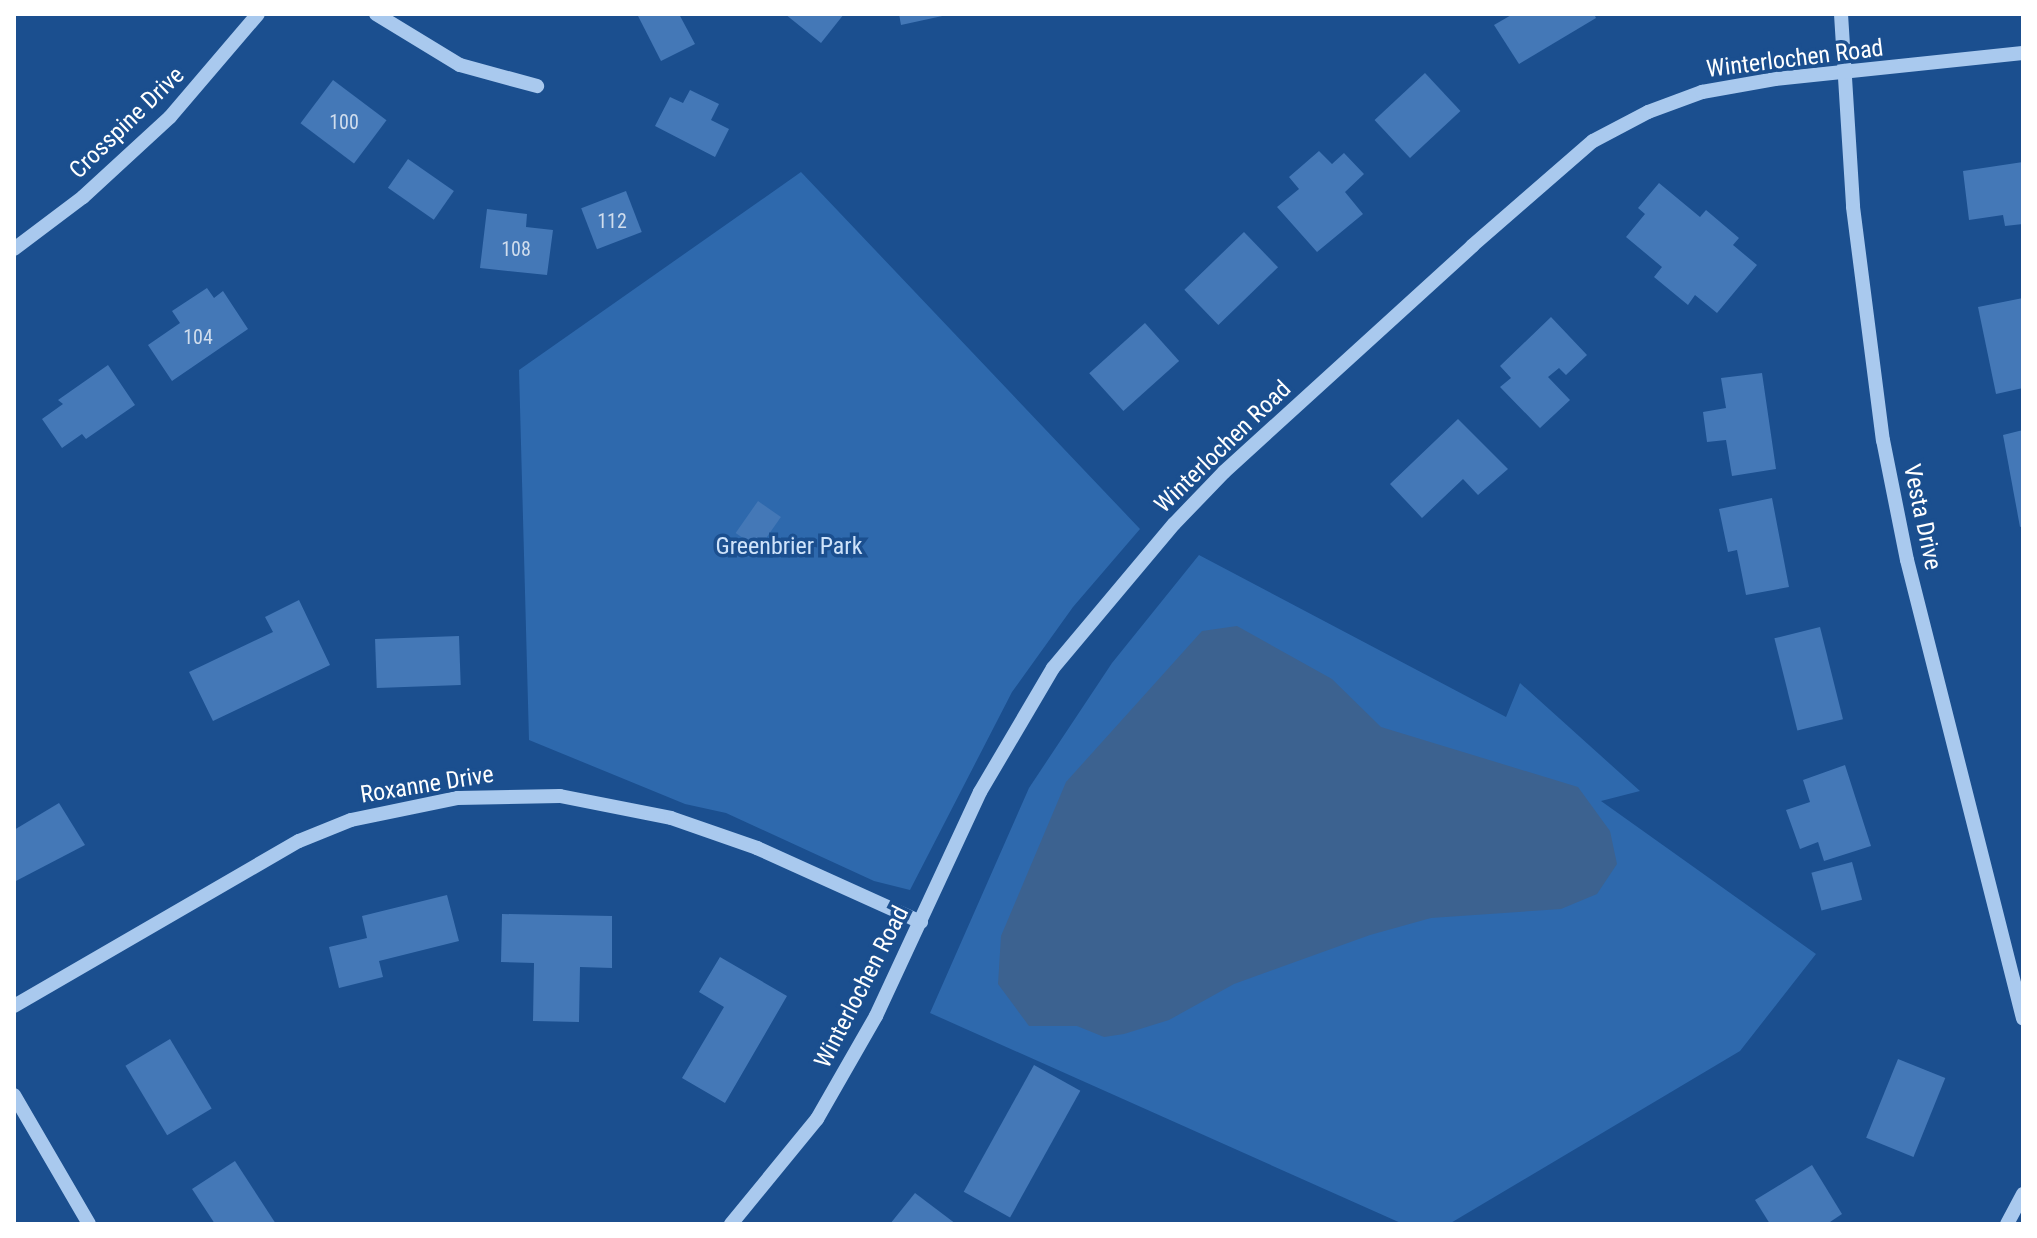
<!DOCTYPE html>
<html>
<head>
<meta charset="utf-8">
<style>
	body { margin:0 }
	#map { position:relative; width:2037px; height:1238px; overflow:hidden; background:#1b4f8f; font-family:"Roboto Condensed",sans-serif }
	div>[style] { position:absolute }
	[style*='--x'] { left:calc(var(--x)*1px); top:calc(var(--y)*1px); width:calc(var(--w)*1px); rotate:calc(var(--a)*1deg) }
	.green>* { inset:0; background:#2e69ad }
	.water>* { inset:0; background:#3c6290 }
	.building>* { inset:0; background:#4478b7; transform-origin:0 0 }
	.minor>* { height:14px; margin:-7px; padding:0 7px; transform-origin:7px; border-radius:7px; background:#a9c9ee }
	span { translate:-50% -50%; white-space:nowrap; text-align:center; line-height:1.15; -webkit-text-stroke:7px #1b4f8f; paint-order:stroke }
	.number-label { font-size:20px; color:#d0dded }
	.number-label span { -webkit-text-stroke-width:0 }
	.street-label { font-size:24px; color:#fff }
	.park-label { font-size:24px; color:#cfe3fa }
	.frame { position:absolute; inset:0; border:16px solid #fff; pointer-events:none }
</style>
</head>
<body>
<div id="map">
	<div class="green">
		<i style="clip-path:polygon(801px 172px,1140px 529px,1073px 607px,1012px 692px,910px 890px,874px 881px,726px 813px,685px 804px,529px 740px,519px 370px)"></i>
		<i style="clip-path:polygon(1199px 555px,1506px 717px,1520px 683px,1640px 791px,1601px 801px,1816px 954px,1740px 1051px,1449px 1224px,1403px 1224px,930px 1013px,1029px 788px,1112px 663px)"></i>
	</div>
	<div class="water">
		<i style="clip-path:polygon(1237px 626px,1332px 679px,1381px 727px,1578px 787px,1610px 831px,1617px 864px,1597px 894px,1561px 909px,1431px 918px,1370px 935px,1234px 984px,1169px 1020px,1124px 1034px,1104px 1037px,1077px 1026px,1029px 1026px,998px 984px,1001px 936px,1066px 782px,1202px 631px)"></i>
	</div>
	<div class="building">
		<i style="clip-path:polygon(637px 14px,679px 14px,695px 44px,661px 61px)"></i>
		<i style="clip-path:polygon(785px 14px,844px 14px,821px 43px)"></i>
		<i style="clip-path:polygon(899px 14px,947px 14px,947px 15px,901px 25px)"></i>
		<i style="clip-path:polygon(1513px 14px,1594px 14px,1596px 18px,1519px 64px,1494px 25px)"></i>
		<i style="left:1425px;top:73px;width:52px;height:69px;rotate:47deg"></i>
		<i style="left:333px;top:80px;width:67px;height:54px;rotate:37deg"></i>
		<i style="clip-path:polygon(690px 90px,719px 104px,711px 120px,729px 129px,715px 157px,655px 126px,670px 97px,683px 103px)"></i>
		<i style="clip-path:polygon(1319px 151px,1332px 164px,1344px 153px,1364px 174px,1345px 192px,1363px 214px,1317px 252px,1277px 207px,1299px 189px,1289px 177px)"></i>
		<i style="left:408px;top:159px;width:56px;height:35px;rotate:35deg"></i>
		<i style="clip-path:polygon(2023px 162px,2023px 224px,2005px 226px,2003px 215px,1969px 220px,1963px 171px)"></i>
		<i style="clip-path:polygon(1659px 183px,1700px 217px,1706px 210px,1739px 238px,1733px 245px,1757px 265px,1717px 313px,1695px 295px,1688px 305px,1654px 277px,1662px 267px,1626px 237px,1645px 214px,1638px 208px)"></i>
		<i style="left:626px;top:191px;width:44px;height:48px;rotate:69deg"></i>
		<i style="clip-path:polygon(487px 209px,527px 214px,526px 227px,553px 230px,547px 275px,480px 268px)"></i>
		<i style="left:1244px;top:232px;width:49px;height:83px;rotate:46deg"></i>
		<i style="clip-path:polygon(207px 288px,214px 298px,223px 291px,248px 329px,172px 381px,148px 345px,180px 323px,172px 311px)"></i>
		<i style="clip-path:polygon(2023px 298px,2023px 388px,1996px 394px,1978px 307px)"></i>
		<i style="clip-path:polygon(1551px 317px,1587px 355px,1566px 375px,1559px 368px,1548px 377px,1570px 400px,1540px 428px,1500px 387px,1511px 378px,1500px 366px)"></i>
		<i style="left:1145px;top:323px;width:51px;height:75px;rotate:48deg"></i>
		<i style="clip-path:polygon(108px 365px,135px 405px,86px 439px,82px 434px,62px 448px,42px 419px,63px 404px,58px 400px)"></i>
		<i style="clip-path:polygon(1762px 373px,1776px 469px,1732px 476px,1726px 440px,1707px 442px,1703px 412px,1726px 408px,1721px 378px)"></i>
		<i style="clip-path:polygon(1458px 419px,1508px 469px,1478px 495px,1463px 479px,1422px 518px,1390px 484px)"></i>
		<i style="clip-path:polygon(2023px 430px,2023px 526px,2020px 527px,2003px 435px)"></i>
		<i style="clip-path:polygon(1772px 498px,1789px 587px,1746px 595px,1737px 550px,1728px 552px,1719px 509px)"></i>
		<i style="left:758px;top:501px;width:28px;height:39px;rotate:35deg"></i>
		<i style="clip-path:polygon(299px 600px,330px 665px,213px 721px,189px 672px,273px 632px,265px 617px)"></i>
		<i style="left:1820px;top:627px;width:95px;height:47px;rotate:76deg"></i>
		<i style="left:459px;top:636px;width:49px;height:84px;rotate:88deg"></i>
		<i style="clip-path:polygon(1845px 765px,1871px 846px,1824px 861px,1818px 842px,1800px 849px,1786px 810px,1810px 802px,1803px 780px)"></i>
		<i style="clip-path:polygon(59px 803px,85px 845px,14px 882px,14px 830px)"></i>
		<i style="left:1852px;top:862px;width:39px;height:42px;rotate:75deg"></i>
		<i style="clip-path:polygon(447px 895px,459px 941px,379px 961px,383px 977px,339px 988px,329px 947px,367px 938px,362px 916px)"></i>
		<i style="clip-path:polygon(502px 914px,612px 916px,612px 968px,580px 967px,579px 1022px,533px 1021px,534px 963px,501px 962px)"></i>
		<i style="clip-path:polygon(720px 957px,787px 996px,725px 1103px,682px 1078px,724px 1007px,699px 992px)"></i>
		<i style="left:170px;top:1039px;width:81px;height:52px;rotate:59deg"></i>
		<i style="left:1898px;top:1059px;width:51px;height:85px;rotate:22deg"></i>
		<i style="left:1034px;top:1065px;width:53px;height:145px;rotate:29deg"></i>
		<i style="clip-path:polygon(235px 1161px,276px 1224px,215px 1224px,192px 1189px)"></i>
		<i style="clip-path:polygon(1812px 1165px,1842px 1214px,1827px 1224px,1770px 1224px,1755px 1200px)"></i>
		<i style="clip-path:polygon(915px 1193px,956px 1224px,890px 1224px)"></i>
	</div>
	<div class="minor">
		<i style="--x:376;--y:14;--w:98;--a:31.3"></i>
		<i style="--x:460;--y:65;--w:80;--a:15.3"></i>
		<i style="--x:1841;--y:14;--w:193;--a:86.4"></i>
		<i style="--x:1853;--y:207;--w:235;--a:82.7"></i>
		<i style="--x:1883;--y:440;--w:122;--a:78.7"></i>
		<i style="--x:1907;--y:560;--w:473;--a:75.8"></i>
		<i style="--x:14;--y:249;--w:86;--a:-37"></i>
		<i style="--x:83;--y:197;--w:118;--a:-42.6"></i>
		<i style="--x:170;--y:117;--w:135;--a:-49.5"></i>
		<i style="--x:14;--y:1006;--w:329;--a:-30.1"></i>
		<i style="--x:299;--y:841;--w:56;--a:-22"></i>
		<i style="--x:351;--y:820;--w:108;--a:-11.7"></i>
		<i style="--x:457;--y:798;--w:103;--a:-1.1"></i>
		<i style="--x:560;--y:796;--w:113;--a:11.2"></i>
		<i style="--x:671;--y:818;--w:91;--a:19.2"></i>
		<i style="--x:757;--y:848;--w:180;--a:24.3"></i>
		<i style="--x:14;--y:1095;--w:149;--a:59.8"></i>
		<i style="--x:731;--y:1224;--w:136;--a:-50.7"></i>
		<i style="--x:817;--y:1119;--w:119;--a:-60.2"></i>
		<i style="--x:876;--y:1016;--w:247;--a:-65.1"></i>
		<i style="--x:980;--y:792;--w:144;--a:-59.5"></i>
		<i style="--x:1053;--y:668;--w:188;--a:-50"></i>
		<i style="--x:1174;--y:524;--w:72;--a:-46.1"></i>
		<i style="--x:1224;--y:472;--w:336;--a:-42.3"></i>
		<i style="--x:1472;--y:246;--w:160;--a:-41"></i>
		<i style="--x:1593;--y:141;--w:62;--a:-27.8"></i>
		<i style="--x:1648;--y:112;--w:58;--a:-20.3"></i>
		<i style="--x:1702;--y:92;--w:74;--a:-10.1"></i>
		<i style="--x:1775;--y:79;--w:249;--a:-6"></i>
		<i style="--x:2007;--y:1224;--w:34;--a:-62"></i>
	</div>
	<div class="number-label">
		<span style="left:344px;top:122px">100</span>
		<span style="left:612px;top:221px">112</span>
		<span style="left:516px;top:249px">108</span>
		<span style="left:198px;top:337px">104</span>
	</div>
	<div class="street-label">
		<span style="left:1795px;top:59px;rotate:-7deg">Winterlochen Road</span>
		<span style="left:127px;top:123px;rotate:-44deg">Crosspine Drive</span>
		<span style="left:1223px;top:447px;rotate:-44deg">Winterlochen Road</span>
		<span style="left:1922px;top:517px;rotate:78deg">Vesta Drive</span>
		<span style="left:427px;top:785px;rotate:-9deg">Roxanne Drive</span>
		<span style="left:862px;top:987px;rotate:-63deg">Winterlochen Road</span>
	</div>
	<div class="park-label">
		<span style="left:789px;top:547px">Greenbrier Park</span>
	</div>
	<div class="frame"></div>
</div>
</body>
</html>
